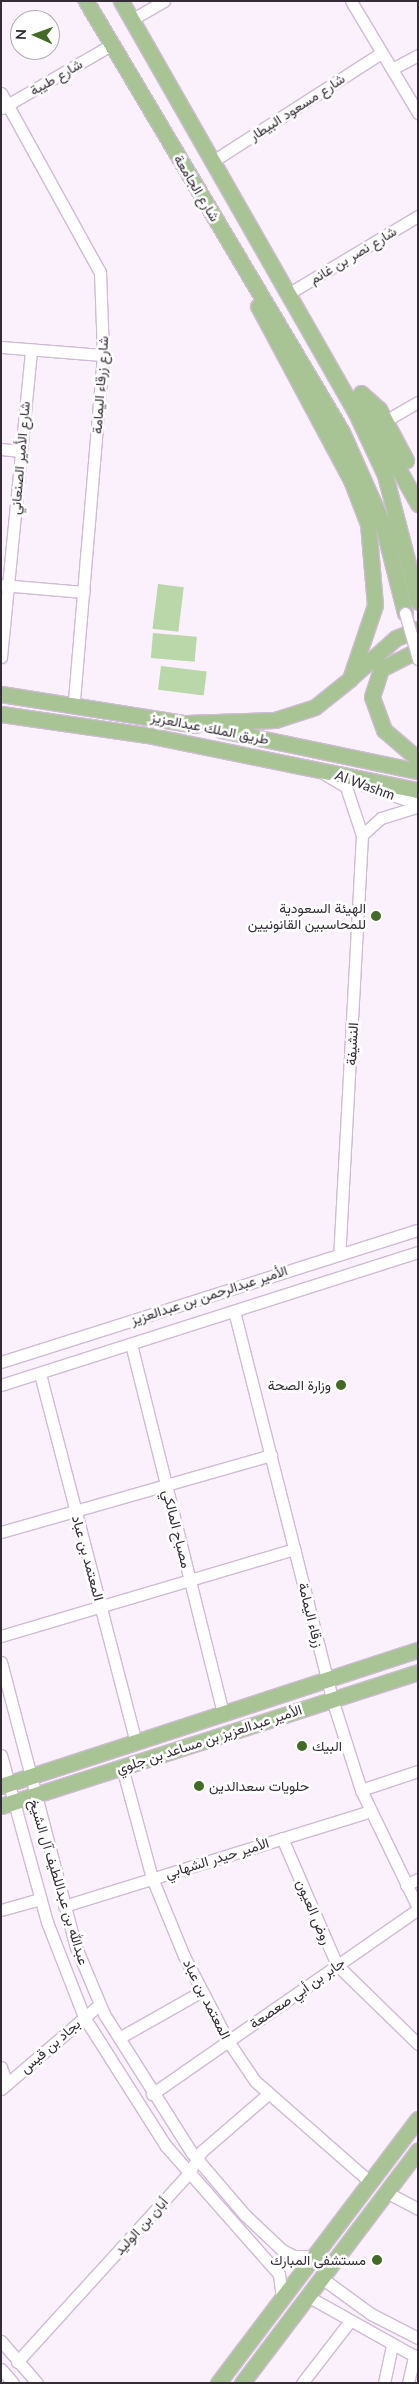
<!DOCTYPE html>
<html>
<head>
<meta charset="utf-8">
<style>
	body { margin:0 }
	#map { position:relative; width:419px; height:2384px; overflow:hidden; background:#faf1fc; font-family:Lato,Vazirmatn,sans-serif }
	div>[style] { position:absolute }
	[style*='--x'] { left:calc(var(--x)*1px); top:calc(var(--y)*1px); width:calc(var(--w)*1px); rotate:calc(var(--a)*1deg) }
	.green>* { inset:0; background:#bad7a9; transform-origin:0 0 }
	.roads { filter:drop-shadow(1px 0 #d0bbd6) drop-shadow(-1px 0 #d0bbd6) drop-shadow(0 1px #d0bbd6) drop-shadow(0 -1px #d0bbd6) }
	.minor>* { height:11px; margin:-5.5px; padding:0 5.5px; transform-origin:5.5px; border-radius:5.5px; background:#fff }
	.major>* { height:15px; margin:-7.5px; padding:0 7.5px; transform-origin:7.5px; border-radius:7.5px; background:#a8c494 }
	.bridges { filter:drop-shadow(1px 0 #d0bbd6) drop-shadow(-1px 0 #d0bbd6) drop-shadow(0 1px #d0bbd6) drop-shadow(0 -1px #d0bbd6) }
	.minor-bridge>* { height:11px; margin:-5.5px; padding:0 5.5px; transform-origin:5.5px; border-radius:5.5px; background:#fff }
	.dots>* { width:14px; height:14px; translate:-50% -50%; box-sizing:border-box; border:2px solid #fff; border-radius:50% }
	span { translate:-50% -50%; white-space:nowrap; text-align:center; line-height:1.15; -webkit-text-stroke:5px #fff; paint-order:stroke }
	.street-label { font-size:14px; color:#342c37 }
	.poi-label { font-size:14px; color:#342c37 }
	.right { translate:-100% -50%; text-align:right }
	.left { translate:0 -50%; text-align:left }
	.frame { position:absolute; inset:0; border:2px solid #342c37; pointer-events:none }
	.north { position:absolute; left:10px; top:10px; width:50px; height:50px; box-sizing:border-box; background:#fff; border:1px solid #aeabaf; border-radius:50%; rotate:272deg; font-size:14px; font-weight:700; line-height:20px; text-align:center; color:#342c37 }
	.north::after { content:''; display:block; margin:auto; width:18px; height:22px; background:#436b26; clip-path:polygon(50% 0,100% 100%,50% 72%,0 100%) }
</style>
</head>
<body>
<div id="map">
	<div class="green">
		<i style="left:158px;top:584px;width:26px;height:45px;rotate:7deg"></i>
		<i style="left:153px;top:633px;width:44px;height:25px;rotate:5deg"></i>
		<i style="left:161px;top:666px;width:46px;height:24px;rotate:7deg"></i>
	</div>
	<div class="roads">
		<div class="minor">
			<i style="--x:351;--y:1;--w:131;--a:59.1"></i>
			<i style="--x:131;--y:20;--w:38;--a:-30"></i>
			<i style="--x:392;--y:69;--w:30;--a:-28"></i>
			<i style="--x:1;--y:93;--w:205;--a:61.1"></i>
			<i style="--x:100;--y:272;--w:83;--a:87.9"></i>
			<i style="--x:103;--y:355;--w:348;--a:94.8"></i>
			<i style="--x:2;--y:108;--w:126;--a:-30"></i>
			<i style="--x:213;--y:161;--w:200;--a:-32.7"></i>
			<i style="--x:288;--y:294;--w:152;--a:-31"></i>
			<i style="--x:1;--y:347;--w:102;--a:4.5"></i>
			<i style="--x:385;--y:421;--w:38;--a:-30"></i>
			<i style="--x:1;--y:449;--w:18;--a:6"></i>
			<i style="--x:1;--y:585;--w:83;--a:4.8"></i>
			<i style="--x:1;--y:657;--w:309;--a:-84.4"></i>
			<i style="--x:323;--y:773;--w:27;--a:31"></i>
			<i style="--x:346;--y:787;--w:51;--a:71.6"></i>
			<i style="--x:362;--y:835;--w:419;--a:93.1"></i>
			<i style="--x:364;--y:785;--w:57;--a:19.4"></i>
			<i style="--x:362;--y:835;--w:25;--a:-42"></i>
			<i style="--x:381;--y:818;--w:39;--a:-17"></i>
			<i style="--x:234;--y:1311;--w:400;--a:75.8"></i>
			<i style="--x:332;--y:1699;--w:96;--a:72.3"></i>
			<i style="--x:361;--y:1790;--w:131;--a:64.2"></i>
			<i style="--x:131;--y:1344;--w:380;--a:76"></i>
			<i style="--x:1;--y:1362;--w:437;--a:-17.6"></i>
			<i style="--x:40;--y:1374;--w:380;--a:75.4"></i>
			<i style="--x:1;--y:1385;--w:438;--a:-17.7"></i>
			<i style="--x:1;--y:1532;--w:281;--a:-15.9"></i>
			<i style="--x:1;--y:1636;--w:306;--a:-16.5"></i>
			<i style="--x:1;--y:1662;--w:295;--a:75.3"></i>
			<i style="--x:76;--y:1947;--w:73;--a:67.3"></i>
			<i style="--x:104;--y:2014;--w:165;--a:57.7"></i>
			<i style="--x:192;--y:2153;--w:82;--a:49.5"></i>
			<i style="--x:245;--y:2215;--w:51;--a:43.4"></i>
			<i style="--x:282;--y:2250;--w:13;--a:27"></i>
			<i style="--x:294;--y:2256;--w:18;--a:0"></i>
			<i style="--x:1;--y:1755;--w:173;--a:74.6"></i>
			<i style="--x:47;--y:1922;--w:102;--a:68.7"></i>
			<i style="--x:84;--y:2017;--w:153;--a:57.6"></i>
			<i style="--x:166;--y:2146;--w:171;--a:48.6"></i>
			<i style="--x:279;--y:2274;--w:24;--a:83"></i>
			<i style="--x:122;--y:1767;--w:115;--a:74.9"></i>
			<i style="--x:152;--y:1878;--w:84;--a:67.7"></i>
			<i style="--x:184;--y:1956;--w:96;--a:62.6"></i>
			<i style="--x:228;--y:2041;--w:48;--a:56"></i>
			<i style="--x:255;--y:2081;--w:153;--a:41.3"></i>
			<i style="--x:361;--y:1790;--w:60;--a:-18.4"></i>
			<i style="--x:282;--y:1838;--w:138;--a:66.6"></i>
			<i style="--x:337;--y:1965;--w:113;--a:44.3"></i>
			<i style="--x:406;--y:1885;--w:13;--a:-27"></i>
			<i style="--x:64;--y:1906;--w:320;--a:-17.2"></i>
			<i style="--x:1;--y:1910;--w:41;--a:-15.8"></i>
			<i style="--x:119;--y:2038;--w:95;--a:-29.5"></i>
			<i style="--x:1;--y:2067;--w:18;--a:71"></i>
			<i style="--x:1;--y:2089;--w:130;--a:-40.6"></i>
			<i style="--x:152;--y:2094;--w:324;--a:-34.8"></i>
			<i style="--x:388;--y:2193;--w:34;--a:28"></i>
			<i style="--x:323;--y:2279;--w:59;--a:36.1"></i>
			<i style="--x:371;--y:2314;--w:53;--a:27.1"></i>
			<i style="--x:309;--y:2297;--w:125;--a:29.2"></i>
			<i style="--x:1;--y:2341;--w:55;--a:49.4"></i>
			<i style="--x:17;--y:2362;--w:254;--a:-47.7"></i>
			<i style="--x:188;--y:2174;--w:27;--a:-59"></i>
			<i style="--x:202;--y:2151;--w:87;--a:-40.8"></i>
			<i style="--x:1;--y:2369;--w:18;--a:49"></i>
			<i style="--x:302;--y:2383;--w:78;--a:-52.3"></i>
			<i style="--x:384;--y:2383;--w:39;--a:-78"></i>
			<i style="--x:408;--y:2383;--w:28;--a:-77"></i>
		</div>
		<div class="major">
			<i style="--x:86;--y:1;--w:501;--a:59.29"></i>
			<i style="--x:342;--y:432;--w:98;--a:66"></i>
			<i style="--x:382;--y:522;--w:94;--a:75.8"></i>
			<i style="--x:121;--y:1;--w:474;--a:60.3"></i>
			<i style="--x:356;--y:413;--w:68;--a:64.9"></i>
			<i style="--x:385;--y:475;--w:131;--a:75.4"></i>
			<i style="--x:361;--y:393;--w:24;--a:42"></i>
			<i style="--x:379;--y:409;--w:58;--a:62.1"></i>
			<i style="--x:358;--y:397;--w:123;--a:60.7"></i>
			<i style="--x:418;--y:650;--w:42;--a:152.8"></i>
			<i style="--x:381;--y:669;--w:29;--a:108"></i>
			<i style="--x:372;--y:697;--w:35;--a:70"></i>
			<i style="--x:384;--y:730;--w:45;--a:40.5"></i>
			<i style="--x:353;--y:676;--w:57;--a:-41.5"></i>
			<i style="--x:396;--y:638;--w:24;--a:-22"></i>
			<i style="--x:1;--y:694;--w:197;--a:9"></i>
			<i style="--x:1;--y:714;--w:148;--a:8.2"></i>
			<i style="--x:147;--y:735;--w:277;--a:11.5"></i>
			<i style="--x:187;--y:723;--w:88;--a:-2"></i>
			<i style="--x:275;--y:720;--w:42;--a:-18"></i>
			<i style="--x:315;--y:707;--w:45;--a:-38.7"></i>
			<i style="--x:350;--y:679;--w:78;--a:-71.3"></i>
			<i style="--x:375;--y:605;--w:81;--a:-94.9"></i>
			<i style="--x:368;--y:524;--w:47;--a:-111.1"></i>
			<i style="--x:351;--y:480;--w:197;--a:-118.1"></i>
			<i style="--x:221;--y:730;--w:201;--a:11.8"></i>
			<i style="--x:1;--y:1786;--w:439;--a:-18.1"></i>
			<i style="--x:1;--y:1806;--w:438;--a:-17.8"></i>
			<i style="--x:218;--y:2383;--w:331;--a:-52.9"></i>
			<i style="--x:242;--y:2383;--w:292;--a:-52.9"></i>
		</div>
	</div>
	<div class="bridges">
		<div class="minor-bridge">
			<i style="--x:405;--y:613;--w:48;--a:74.2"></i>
		</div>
	</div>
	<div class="dots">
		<i style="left:376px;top:916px;background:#436b26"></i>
		<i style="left:341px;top:1385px;background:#436b26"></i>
		<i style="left:302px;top:1746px;background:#436b26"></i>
		<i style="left:199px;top:1786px;background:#436b26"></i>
		<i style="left:377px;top:2260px;background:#436b26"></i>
	</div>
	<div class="street-label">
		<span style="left:56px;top:77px;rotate:-30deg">شارع طيبة</span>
		<span style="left:297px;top:107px;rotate:-33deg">شارع مسعود البيطار</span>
		<span style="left:197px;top:188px;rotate:59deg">شارع الجامعة</span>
		<span style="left:353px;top:255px;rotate:-31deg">شارع نصر بن غانم</span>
		<span style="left:100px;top:385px;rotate:-86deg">شارع زرقاء اليمامة</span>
		<span style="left:20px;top:458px;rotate:-85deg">شارع الأمير الصنعاني</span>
		<span style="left:210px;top:728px;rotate:11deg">طريق الملك عبدالعزيز</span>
		<span style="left:365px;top:785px;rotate:20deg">Al Washm</span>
		<span style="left:352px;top:1044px;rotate:-87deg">النشيفة</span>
		<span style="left:209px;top:1295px;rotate:-18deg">الأمير عبدالرحمن بن عبدالعزيز</span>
		<span style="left:177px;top:1529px;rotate:76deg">مصباح المالكي</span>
		<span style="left:88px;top:1558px;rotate:75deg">المعتمد بن عباد</span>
		<span style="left:311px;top:1615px;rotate:76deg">زرقاء اليمامة</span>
		<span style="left:209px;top:1739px;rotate:-18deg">الأمير عبدالعزيز بن مساعد بن جلوي</span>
		<span style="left:217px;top:1858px;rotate:-17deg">الأمير حيدر الشهابي</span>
		<span style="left:59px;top:1882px;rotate:73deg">عبدالله بن عبداللطيف آل الشيخ</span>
		<span style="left:314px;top:1912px;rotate:67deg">روض العيون</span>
		<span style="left:297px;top:1993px;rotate:-35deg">جابر بن أبي صعصعة</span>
		<span style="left:207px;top:1999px;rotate:63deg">المعتمد بن عباد</span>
		<span style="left:50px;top:2046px;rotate:-41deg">بجاد بن قيس</span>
		<span style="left:141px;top:2226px;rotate:-48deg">أبان بن الوليد</span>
	</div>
	<div class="poi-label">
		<span class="right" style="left:366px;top:916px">الهيئة السعودية<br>للمحاسبين القانونيين</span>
		<span class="right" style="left:331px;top:1385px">وزارة الصحة</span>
		<span class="left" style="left:312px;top:1746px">البيك</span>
		<span class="left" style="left:209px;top:1786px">حلويات سعدالدين</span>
		<span class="right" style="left:366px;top:2260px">مستشفى المبارك</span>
	</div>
	<div class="frame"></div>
	<div class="north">N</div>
</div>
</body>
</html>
